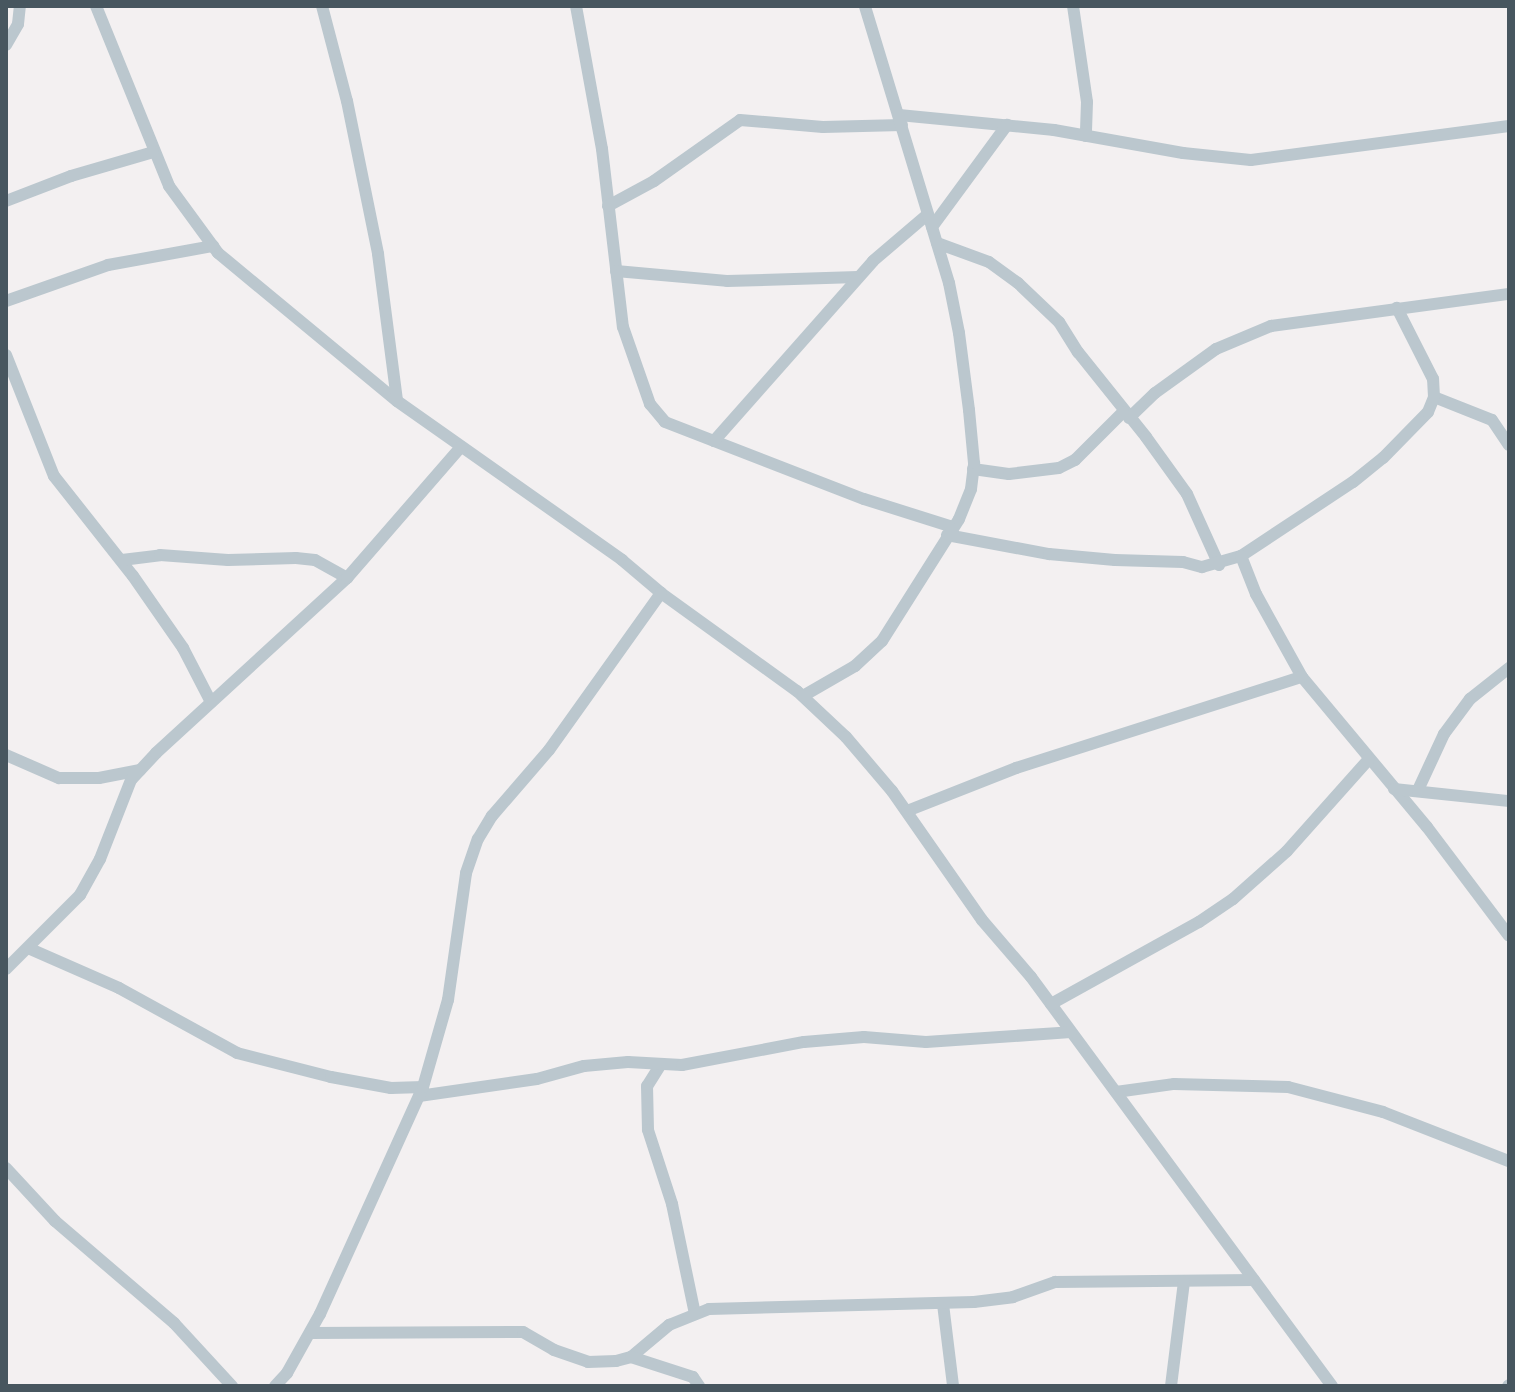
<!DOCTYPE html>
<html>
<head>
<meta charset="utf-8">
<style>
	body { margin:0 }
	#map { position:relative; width:1515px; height:1392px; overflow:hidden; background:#f3f0f1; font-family:Commissioner,sans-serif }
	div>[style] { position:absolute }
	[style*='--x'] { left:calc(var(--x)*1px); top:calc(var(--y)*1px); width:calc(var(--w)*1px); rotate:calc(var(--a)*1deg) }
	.minor>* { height:12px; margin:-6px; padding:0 6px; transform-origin:6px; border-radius:6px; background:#bbc7ce }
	span { translate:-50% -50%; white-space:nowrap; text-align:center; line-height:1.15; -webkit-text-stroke:6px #fff; paint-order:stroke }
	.frame { position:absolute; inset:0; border:8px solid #47565f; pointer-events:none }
</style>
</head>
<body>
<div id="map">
	<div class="minor">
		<i style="--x:96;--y:6;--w:194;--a:67.9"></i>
		<i style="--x:169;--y:186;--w:83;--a:53.8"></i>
		<i style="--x:218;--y:253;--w:232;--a:39.6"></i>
		<i style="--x:397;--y:401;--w:276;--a:35.2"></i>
		<i style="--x:622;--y:560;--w:51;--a:40.2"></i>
		<i style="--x:661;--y:593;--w:168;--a:35.8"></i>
		<i style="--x:797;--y:691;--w:67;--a:43.2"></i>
		<i style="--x:846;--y:737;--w:71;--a:49.6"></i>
		<i style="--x:892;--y:791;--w:157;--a:55.1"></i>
		<i style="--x:982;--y:920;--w:75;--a:49.3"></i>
		<i style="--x:1031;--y:977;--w:508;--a:53.65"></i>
		<i style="--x:322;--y:6;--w:98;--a:75.3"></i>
		<i style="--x:347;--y:101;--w:156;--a:78.5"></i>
		<i style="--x:378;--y:254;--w:148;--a:82.6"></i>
		<i style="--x:576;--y:6;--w:145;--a:79.7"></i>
		<i style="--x:602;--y:149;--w:179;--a:83.3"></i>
		<i style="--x:623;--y:327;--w:82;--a:70.7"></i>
		<i style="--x:650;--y:404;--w:23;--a:50"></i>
		<i style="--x:665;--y:422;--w:213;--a:21.2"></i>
		<i style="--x:864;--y:499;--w:93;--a:17.5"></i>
		<i style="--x:1073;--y:6;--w:97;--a:81.7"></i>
		<i style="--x:1087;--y:102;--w:34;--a:92"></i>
		<i style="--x:6;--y:45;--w:24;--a:-60"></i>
		<i style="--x:18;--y:24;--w:18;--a:-84"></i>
		<i style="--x:899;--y:115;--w:156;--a:5.5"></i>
		<i style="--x:1054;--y:130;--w:131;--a:10.1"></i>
		<i style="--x:1183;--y:153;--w:68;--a:5.9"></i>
		<i style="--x:1251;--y:160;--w:260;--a:-7.5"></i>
		<i style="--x:6;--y:201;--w:70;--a:-21"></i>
		<i style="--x:71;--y:176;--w:85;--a:-16.3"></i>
		<i style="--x:608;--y:206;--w:52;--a:-28.5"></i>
		<i style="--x:654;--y:181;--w:105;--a:-35.3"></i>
		<i style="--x:740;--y:120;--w:83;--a:4.8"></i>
		<i style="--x:823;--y:127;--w:79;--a:-1.5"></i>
		<i style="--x:932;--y:227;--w:127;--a:-53.7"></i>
		<i style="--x:937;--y:243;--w:55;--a:20.1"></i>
		<i style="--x:989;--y:262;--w:36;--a:36"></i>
		<i style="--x:1018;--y:283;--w:57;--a:43.6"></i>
		<i style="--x:1059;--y:322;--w:36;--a:58"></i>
		<i style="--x:1078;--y:352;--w:109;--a:51.3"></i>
		<i style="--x:1146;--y:437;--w:70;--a:54.3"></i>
		<i style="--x:1187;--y:494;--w:78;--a:65.7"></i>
		<i style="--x:616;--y:271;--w:111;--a:5.1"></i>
		<i style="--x:727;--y:281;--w:131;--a:-1.7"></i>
		<i style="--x:6;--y:301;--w:108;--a:-19.4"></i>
		<i style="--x:108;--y:265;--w:107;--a:-10.3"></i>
		<i style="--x:6;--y:355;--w:130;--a:68.4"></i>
		<i style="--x:54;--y:476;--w:127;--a:51.7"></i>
		<i style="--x:133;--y:576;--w:88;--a:55.2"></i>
		<i style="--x:183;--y:648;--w:61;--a:62.6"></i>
		<i style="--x:1434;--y:397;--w:62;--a:21.6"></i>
		<i style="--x:1492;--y:420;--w:30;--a:56"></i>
		<i style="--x:1129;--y:418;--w:36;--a:-44"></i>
		<i style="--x:1155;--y:393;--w:75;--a:-35.8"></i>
		<i style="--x:1216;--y:349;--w:60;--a:-22.7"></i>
		<i style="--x:1271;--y:326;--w:240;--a:-7.7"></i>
		<i style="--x:714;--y:441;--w:240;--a:-48.5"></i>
		<i style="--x:873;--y:261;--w:72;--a:-40.5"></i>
		<i style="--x:973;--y:469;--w:36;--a:8"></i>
		<i style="--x:1009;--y:474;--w:50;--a:-6.8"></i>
		<i style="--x:1059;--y:468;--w:18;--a:-27"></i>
		<i style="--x:1075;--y:460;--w:68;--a:-45"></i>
		<i style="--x:947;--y:535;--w:104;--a:10.6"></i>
		<i style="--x:1049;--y:554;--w:66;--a:5.2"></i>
		<i style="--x:1115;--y:560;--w:68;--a:1.7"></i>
		<i style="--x:1183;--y:562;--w:20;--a:15"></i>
		<i style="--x:1202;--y:567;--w:41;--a:-15.8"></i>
		<i style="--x:1241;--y:556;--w:134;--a:-33.5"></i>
		<i style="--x:1353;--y:482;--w:38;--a:-39"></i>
		<i style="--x:1383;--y:458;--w:64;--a:-45.6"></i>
		<i style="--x:1428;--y:412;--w:16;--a:-68"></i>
		<i style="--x:1434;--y:397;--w:18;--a:-93"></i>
		<i style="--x:1433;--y:379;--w:80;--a:-116.9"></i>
		<i style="--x:1241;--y:556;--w:41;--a:68.5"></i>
		<i style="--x:1256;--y:594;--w:95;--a:61"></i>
		<i style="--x:1302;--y:677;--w:195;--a:50.2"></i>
		<i style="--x:1427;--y:827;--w:136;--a:53"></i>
		<i style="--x:122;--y:560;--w:38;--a:-7"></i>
		<i style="--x:160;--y:555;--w:68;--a:4.2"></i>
		<i style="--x:228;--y:560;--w:68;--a:-1.7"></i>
		<i style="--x:296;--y:558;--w:19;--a:6"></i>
		<i style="--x:315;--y:560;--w:37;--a:29"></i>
		<i style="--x:803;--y:696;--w:60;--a:-30"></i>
		<i style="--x:855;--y:666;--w:37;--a:-43"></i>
		<i style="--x:882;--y:641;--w:144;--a:-57.7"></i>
		<i style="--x:959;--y:519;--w:32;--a:-68"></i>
		<i style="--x:971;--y:489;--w:26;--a:-83"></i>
		<i style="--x:974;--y:463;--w:53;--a:-95.4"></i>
		<i style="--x:969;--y:410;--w:78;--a:-97.4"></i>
		<i style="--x:959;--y:333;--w:51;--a:-101.3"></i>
		<i style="--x:949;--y:283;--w:289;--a:-106.9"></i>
		<i style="--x:6;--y:755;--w:58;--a:23.5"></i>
		<i style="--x:59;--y:778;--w:40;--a:0"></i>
		<i style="--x:99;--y:778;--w:42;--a:-11"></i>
		<i style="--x:1394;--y:789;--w:116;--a:6"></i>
		<i style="--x:1418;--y:790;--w:62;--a:-65.1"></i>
		<i style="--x:1444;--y:734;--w:44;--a:-53.4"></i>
		<i style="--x:1470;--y:699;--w:50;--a:-38.5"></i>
		<i style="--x:907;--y:811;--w:117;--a:-21.5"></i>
		<i style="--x:1016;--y:768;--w:300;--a:-17.7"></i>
		<i style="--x:28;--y:948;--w:99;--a:23.7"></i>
		<i style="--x:119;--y:988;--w:135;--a:28.8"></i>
		<i style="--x:237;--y:1053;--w:97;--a:14.3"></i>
		<i style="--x:331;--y:1077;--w:61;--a:10.4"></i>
		<i style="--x:391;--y:1088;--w:32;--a:-2"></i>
		<i style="--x:6;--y:969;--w:105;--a:-45"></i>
		<i style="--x:80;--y:895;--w:41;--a:-60.9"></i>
		<i style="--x:100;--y:859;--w:85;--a:-68.6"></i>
		<i style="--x:131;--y:780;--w:37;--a:-47"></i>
		<i style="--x:156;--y:753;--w:259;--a:-42.5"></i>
		<i style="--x:347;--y:578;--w:174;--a:-49"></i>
		<i style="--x:1051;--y:1004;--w:169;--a:-29"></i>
		<i style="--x:1199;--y:922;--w:41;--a:-34.1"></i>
		<i style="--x:1233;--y:899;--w:72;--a:-41.6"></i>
		<i style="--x:1287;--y:851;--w:123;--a:-48.3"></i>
		<i style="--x:661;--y:1064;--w:26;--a:122"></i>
		<i style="--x:647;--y:1086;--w:44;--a:88.7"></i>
		<i style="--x:648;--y:1130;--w:78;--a:72"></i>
		<i style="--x:672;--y:1204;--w:112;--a:78.2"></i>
		<i style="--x:1116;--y:1092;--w:59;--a:-7.9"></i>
		<i style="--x:1174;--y:1084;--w:114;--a:1.5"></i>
		<i style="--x:1288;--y:1087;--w:98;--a:14.7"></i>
		<i style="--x:1383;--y:1112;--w:135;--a:21.3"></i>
		<i style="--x:419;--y:1096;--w:119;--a:-8.2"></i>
		<i style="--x:537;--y:1079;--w:49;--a:-15.5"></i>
		<i style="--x:584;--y:1066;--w:44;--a:-5.2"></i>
		<i style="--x:628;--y:1062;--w:54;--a:3.2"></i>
		<i style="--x:682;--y:1065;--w:124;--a:-10.7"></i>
		<i style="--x:804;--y:1042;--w:60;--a:-4.8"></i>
		<i style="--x:864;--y:1037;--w:62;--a:4.6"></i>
		<i style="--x:926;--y:1042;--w:145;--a:-3.9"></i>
		<i style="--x:6;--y:1168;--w:72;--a:47.2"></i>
		<i style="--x:55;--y:1221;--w:157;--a:40.6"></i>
		<i style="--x:174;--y:1323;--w:86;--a:47.4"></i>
		<i style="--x:943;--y:1304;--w:83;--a:83"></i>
		<i style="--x:310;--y:1333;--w:213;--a:-0.3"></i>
		<i style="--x:523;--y:1332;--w:36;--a:30"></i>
		<i style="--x:554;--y:1350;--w:36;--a:19"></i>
		<i style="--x:588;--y:1362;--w:28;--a:-2"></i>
		<i style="--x:616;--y:1361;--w:16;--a:-15"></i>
		<i style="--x:631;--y:1357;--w:50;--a:-40.1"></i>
		<i style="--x:669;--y:1325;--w:43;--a:-21.8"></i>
		<i style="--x:709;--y:1309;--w:265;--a:-1.5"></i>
		<i style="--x:974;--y:1302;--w:39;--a:-7"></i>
		<i style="--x:1013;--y:1297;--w:45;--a:-19.7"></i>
		<i style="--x:1055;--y:1282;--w:199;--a:-0.6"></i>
		<i style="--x:631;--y:1357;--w:65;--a:17.9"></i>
		<i style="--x:693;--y:1377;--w:11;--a:56"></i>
		<i style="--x:275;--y:1386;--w:18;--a:-47"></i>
		<i style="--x:287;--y:1373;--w:68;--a:-60.8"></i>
		<i style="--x:320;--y:1314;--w:249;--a:-65.6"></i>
		<i style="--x:423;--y:1087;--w:91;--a:-74"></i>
		<i style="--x:448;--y:1000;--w:128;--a:-81.9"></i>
		<i style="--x:466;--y:873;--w:36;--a:-71"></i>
		<i style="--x:478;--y:839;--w:27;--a:-59"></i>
		<i style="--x:492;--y:816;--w:87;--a:-49.2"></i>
		<i style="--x:549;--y:750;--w:193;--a:-54.5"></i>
		<i style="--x:1171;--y:1386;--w:105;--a:-82.9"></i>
		<i style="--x:1508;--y:1386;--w:1;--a:-45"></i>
	</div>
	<div class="frame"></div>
</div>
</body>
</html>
